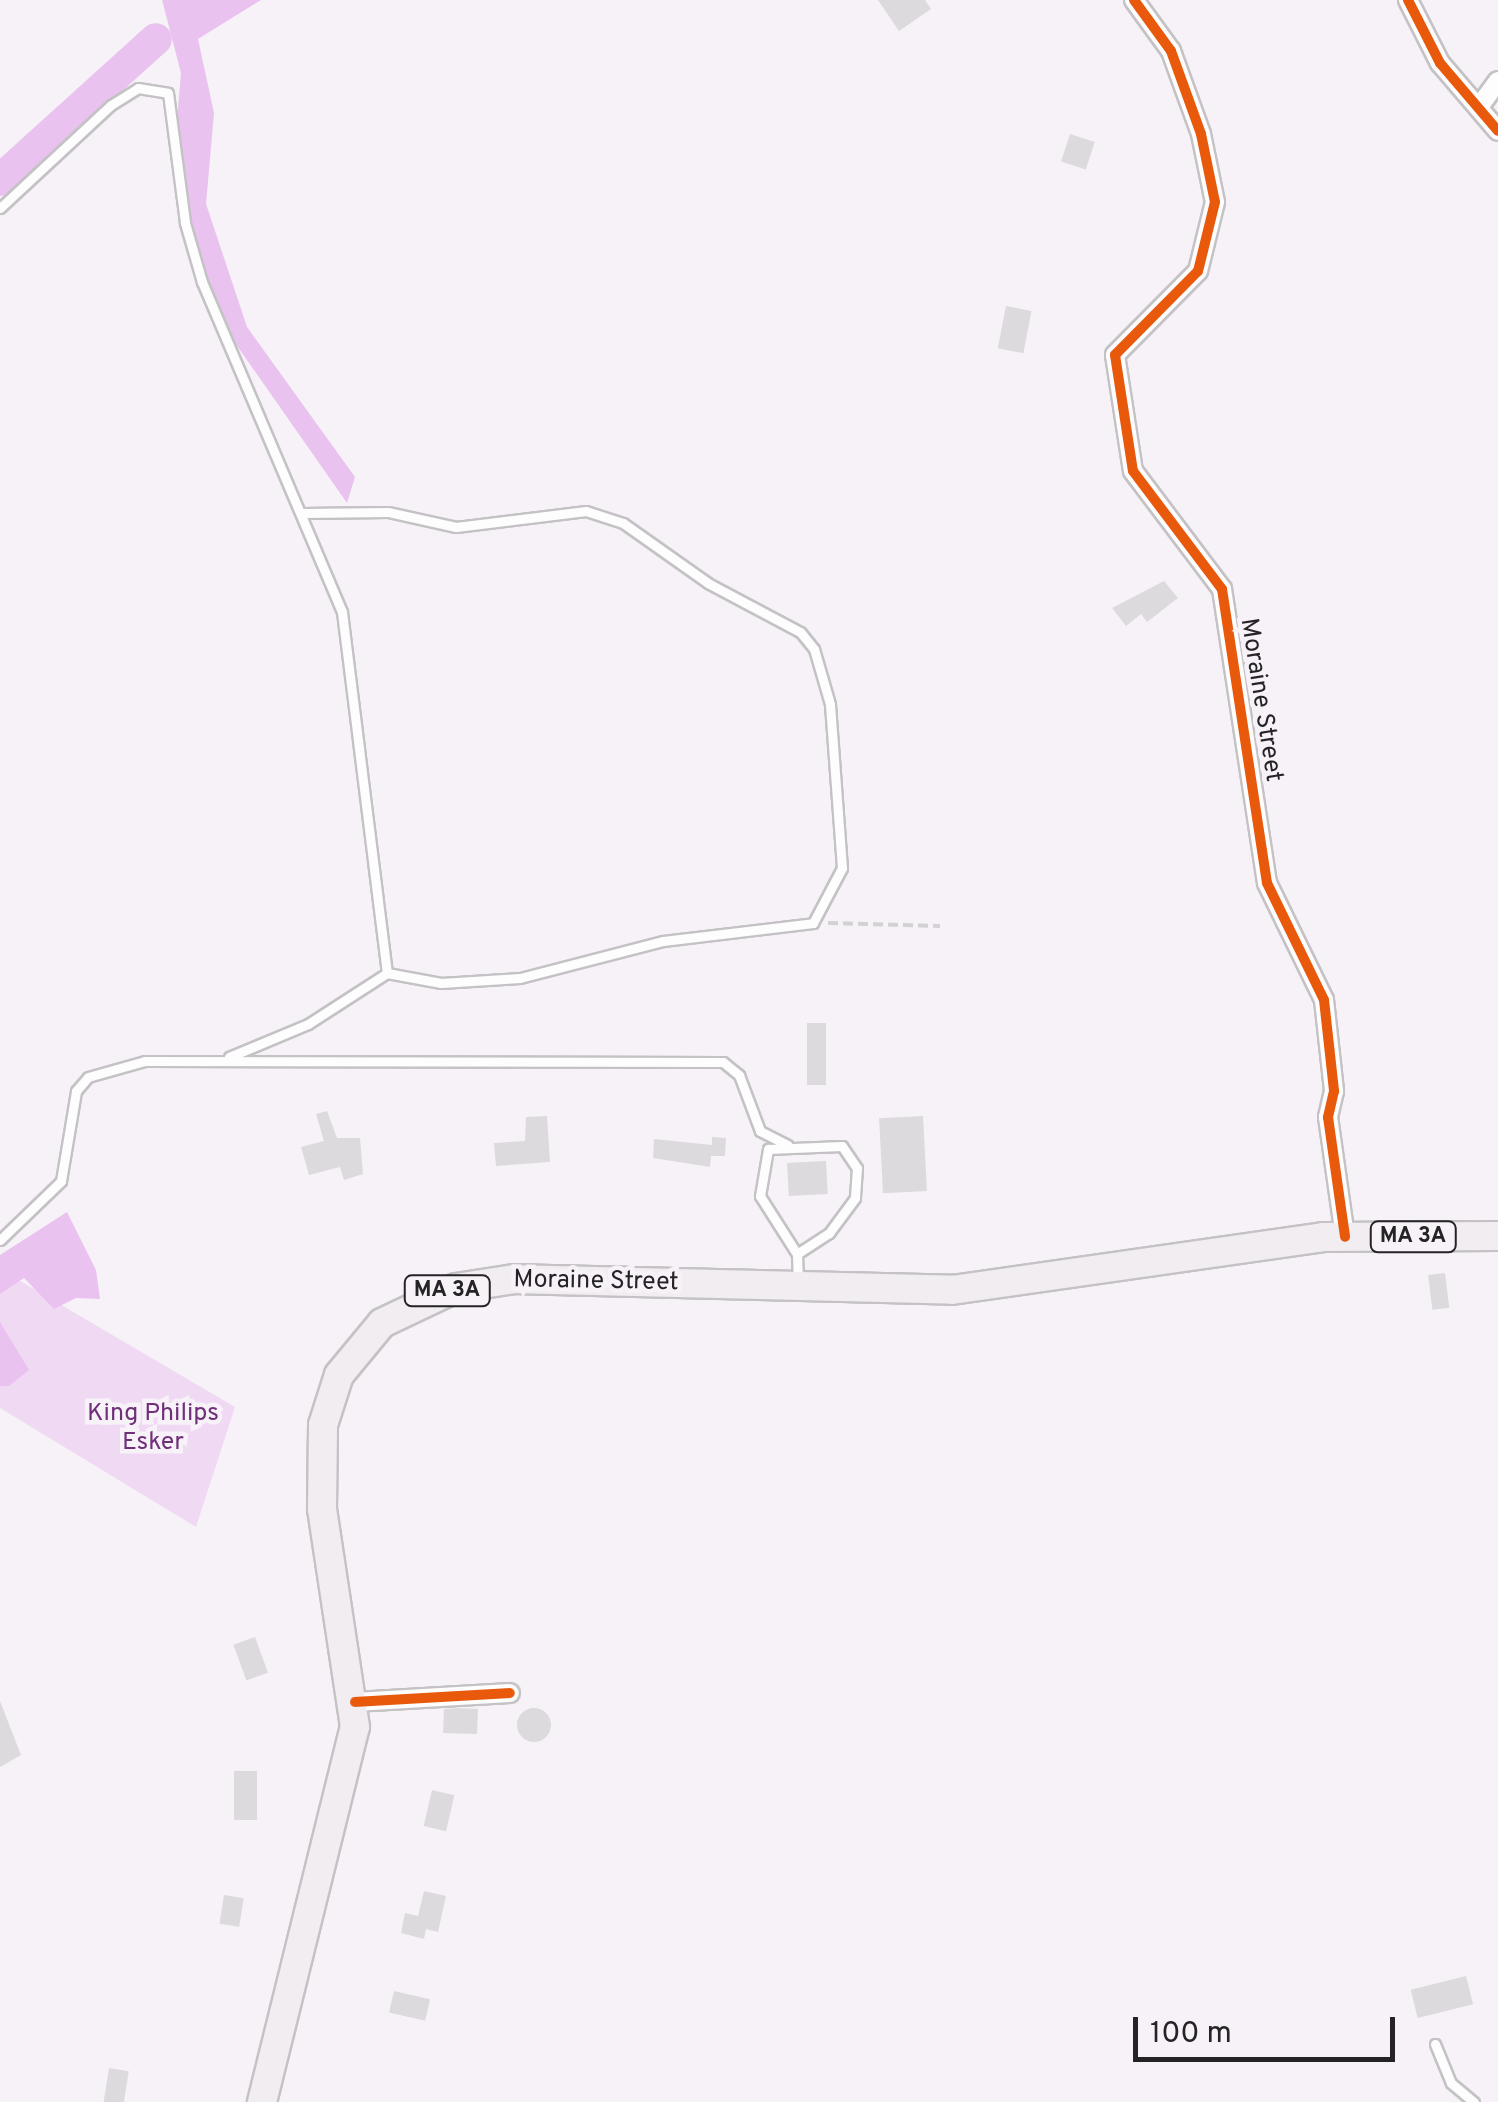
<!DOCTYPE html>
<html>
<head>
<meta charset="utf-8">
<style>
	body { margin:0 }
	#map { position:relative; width:1498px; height:2102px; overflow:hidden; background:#f6f2f7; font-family:Overpass,sans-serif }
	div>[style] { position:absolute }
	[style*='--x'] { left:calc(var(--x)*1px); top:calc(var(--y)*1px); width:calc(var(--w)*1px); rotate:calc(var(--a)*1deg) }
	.green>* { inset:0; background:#f0d9f3 }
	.water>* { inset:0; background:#eac2ef }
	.river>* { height:32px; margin:-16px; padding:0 16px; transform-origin:16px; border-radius:16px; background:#eac2ef }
	.building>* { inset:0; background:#dddade; transform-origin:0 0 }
	.round { border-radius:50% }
	.path>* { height:4px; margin-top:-2px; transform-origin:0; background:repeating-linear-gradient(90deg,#d3d1d3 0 10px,transparent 0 15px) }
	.roads { filter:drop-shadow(2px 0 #c4c2c5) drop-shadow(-2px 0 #c4c2c5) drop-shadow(0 2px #c4c2c5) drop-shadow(0 -2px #c4c2c5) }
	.service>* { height:9px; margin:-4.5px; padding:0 4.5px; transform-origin:4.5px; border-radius:4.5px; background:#fefdfe }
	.minor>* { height:18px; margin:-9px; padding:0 9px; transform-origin:9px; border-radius:9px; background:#fefdfe }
	.primary>* { height:28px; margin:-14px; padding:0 14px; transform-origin:14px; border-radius:14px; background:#f1edf1 }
	.cycleway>* { height:10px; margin:-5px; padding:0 5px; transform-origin:5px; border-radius:5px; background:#e8590c }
	span { translate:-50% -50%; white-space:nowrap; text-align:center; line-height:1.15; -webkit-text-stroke:9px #f7f1f8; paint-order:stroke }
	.shield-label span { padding:2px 8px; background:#f7f1f8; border:2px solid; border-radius:8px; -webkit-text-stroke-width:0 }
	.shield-label { font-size:22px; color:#252325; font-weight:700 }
	.street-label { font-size:25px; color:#252325 }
	.park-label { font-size:25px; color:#702f79 }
	.scale { position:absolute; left:1133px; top:2017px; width:262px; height:45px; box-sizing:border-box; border:5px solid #252325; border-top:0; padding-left:12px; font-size:30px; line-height:35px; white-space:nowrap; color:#252325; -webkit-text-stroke:8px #f7f1f8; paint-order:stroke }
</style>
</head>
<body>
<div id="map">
	<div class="green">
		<i style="clip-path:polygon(0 1269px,235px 1407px,196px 1527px,0 1408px)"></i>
	</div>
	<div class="water">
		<i style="clip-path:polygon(162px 0,261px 0,198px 39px,214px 113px,206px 204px,247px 327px,355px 477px,347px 503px,219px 320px,202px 282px,175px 144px,181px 73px)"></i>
		<i style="clip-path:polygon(67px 1212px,96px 1270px,100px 1299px,76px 1298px,54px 1309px,24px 1278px,0 1294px,0 1255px)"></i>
		<i style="clip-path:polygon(0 1322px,29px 1370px,9px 1386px,0 1386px)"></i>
	</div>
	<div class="river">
		<i style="--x:0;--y:180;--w:210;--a:-42.1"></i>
	</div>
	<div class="building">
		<i style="clip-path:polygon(878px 0,925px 0,931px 9px,899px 31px)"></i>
		<i style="left:1070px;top:134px;width:26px;height:29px;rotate:18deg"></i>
		<i style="left:1006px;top:306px;width:26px;height:43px;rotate:11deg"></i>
		<i style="clip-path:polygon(1164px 581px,1178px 598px,1147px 622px,1141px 614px,1126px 626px,1112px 608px)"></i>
		<i style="left:807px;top:1023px;width:19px;height:62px"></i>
		<i style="clip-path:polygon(327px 1111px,337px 1138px,360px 1138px,363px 1174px,344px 1180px,340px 1167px,309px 1175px,301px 1147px,324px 1141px,316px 1114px)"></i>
		<i style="clip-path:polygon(547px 1116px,550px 1162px,496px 1166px,494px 1143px,525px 1141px,526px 1117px)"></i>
		<i style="left:923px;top:1116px;width:75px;height:44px;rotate:87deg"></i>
		<i style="clip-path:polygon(712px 1137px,726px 1138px,725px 1156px,711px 1156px,710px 1167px,653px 1158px,654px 1139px,712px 1145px)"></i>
		<i style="left:826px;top:1161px;width:33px;height:39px;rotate:87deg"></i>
		<i style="left:1445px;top:1273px;width:35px;height:17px;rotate:83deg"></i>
		<i style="left:255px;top:1637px;width:38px;height:23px;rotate:70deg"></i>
		<i style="clip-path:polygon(0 1701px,21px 1755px,0 1767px)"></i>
		<i class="round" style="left:517px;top:1708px;width:34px;height:34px"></i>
		<i style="clip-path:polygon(459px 1708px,478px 1709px,477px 1734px,443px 1733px,444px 1709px)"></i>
		<i style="left:234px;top:1771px;width:23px;height:49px"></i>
		<i style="left:432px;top:1790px;width:23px;height:37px;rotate:13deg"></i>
		<i style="clip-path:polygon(424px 1891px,446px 1896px,438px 1932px,426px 1929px,424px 1939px,401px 1933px,405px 1913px,418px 1916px)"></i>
		<i style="left:224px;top:1895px;width:20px;height:29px;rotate:9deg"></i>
		<i style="left:1466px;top:1976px;width:29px;height:57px;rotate:76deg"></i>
		<i style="left:394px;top:1991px;width:37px;height:22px;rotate:13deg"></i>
		<i style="left:109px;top:2068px;width:20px;height:35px;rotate:9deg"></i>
	</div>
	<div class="path">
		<i style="--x:828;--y:923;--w:112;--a:1.5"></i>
	</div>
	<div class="roads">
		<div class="service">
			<i style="--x:0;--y:208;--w:151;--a:-42.9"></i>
			<i style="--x:111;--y:105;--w:32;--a:-32"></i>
			<i style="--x:138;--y:88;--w:30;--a:9"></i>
			<i style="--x:168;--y:93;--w:131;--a:82.5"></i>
			<i style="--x:185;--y:223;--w:61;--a:73.9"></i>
			<i style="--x:202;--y:282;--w:358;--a:67"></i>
			<i style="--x:342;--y:612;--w:364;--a:82.9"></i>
			<i style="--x:229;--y:1057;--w:86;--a:-22.7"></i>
			<i style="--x:308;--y:1024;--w:94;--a:-32.8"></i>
			<i style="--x:387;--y:973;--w:55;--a:10.5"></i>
			<i style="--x:441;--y:983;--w:79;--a:-3.6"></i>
			<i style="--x:520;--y:978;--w:148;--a:-14.5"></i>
			<i style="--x:663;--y:941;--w:151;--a:-6.8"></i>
			<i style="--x:813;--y:923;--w:62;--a:-62.2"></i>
			<i style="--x:842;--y:868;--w:164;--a:-94.2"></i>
			<i style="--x:830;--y:704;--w:57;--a:-106.2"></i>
			<i style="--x:814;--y:649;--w:22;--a:-129"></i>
			<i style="--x:800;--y:632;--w:104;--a:-152"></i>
			<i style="--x:708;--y:583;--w:104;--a:-144.8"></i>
			<i style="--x:623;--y:523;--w:39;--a:-162"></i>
			<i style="--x:586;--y:511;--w:131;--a:173"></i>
			<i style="--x:456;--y:527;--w:70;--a:-167.6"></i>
			<i style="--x:388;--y:512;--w:85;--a:179.3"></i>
			<i style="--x:0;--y:1240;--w:85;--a:-44"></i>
			<i style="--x:61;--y:1181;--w:91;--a:-80.5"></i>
			<i style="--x:76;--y:1091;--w:18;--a:-49"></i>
			<i style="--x:88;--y:1077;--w:59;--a:-15.7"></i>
			<i style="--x:145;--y:1061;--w:578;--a:0.1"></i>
			<i style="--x:723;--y:1062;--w:21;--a:39"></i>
			<i style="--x:739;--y:1075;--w:60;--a:69.4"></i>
			<i style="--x:760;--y:1131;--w:31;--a:27"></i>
			<i style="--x:797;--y:1254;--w:69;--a:-122.5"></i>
			<i style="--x:760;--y:1196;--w:48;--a:-80.3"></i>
			<i style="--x:768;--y:1149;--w:74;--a:-2.3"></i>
			<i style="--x:842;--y:1146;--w:27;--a:56"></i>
			<i style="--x:857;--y:1168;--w:30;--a:94"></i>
			<i style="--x:855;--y:1198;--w:44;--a:126.6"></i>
			<i style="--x:829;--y:1233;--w:38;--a:147"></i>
			<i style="--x:797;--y:1254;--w:26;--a:88"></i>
			<i style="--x:1435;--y:2044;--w:42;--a:67.7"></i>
			<i style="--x:1451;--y:2083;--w:30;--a:40"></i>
		</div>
		<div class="minor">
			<i style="--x:1134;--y:0;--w:63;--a:54"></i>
			<i style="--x:1171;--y:51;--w:88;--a:70.1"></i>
			<i style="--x:1201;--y:134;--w:69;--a:78.4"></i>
			<i style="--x:1215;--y:202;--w:71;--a:103.8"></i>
			<i style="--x:1198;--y:271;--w:118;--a:134.7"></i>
			<i style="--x:1115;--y:355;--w:117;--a:81.2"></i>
			<i style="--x:1133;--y:471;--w:148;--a:53"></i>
			<i style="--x:1222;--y:589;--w:297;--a:81.3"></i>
			<i style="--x:1267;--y:883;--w:130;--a:64"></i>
			<i style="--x:1324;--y:1000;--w:92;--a:83.7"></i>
			<i style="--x:1334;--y:1091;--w:27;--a:103"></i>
			<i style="--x:1328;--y:1117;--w:121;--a:81.9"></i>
			<i style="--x:1408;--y:0;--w:71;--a:63.1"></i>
			<i style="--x:1440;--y:63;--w:89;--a:49.5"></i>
			<i style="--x:1479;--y:107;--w:32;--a:-54"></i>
			<i style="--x:355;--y:1702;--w:155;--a:-3.3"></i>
		</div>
		<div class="primary">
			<i style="--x:262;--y:2102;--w:386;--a:-76.1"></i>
			<i style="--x:355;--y:1727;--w:220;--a:-98.6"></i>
			<i style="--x:322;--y:1509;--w:84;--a:-89.3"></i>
			<i style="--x:323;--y:1425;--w:52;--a:-72.3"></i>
			<i style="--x:339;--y:1375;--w:67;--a:-50.4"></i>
			<i style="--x:382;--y:1323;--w:82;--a:-25.3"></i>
			<i style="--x:456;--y:1288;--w:60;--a:-8.7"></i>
			<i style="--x:515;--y:1279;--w:437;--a:1.4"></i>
			<i style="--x:952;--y:1290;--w:375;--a:-8.1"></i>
			<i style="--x:1323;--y:1237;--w:175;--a:-0.3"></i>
		</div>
	</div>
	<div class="cycleway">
		<i style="--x:1134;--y:0;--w:63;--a:54"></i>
		<i style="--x:1171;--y:51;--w:88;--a:70.1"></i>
		<i style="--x:1201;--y:134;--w:69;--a:78.4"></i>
		<i style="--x:1215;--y:202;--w:71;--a:103.8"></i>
		<i style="--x:1198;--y:271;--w:118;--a:134.7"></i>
		<i style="--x:1115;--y:355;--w:117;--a:81.2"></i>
		<i style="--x:1133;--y:471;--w:148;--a:53"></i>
		<i style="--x:1222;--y:589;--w:297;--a:81.3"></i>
		<i style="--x:1267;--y:883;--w:130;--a:64"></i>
		<i style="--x:1324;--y:1000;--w:92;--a:83.7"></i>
		<i style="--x:1334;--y:1091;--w:27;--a:103"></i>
		<i style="--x:1328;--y:1117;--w:121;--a:81.9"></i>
		<i style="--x:1408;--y:0;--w:71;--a:63.1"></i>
		<i style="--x:1440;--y:63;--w:89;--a:49.5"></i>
		<i style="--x:355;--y:1702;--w:155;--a:-3.3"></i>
	</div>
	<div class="shield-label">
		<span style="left:1413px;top:1237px">MA 3A</span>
		<span style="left:447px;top:1291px">MA 3A</span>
	</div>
	<div class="street-label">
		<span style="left:1260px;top:700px;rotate:81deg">Moraine Street</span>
		<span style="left:596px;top:1282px;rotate:1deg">Moraine Street</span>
	</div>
	<div class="park-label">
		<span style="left:153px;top:1429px">King Philips<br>Esker</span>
	</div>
	<div class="scale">100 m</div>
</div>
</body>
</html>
